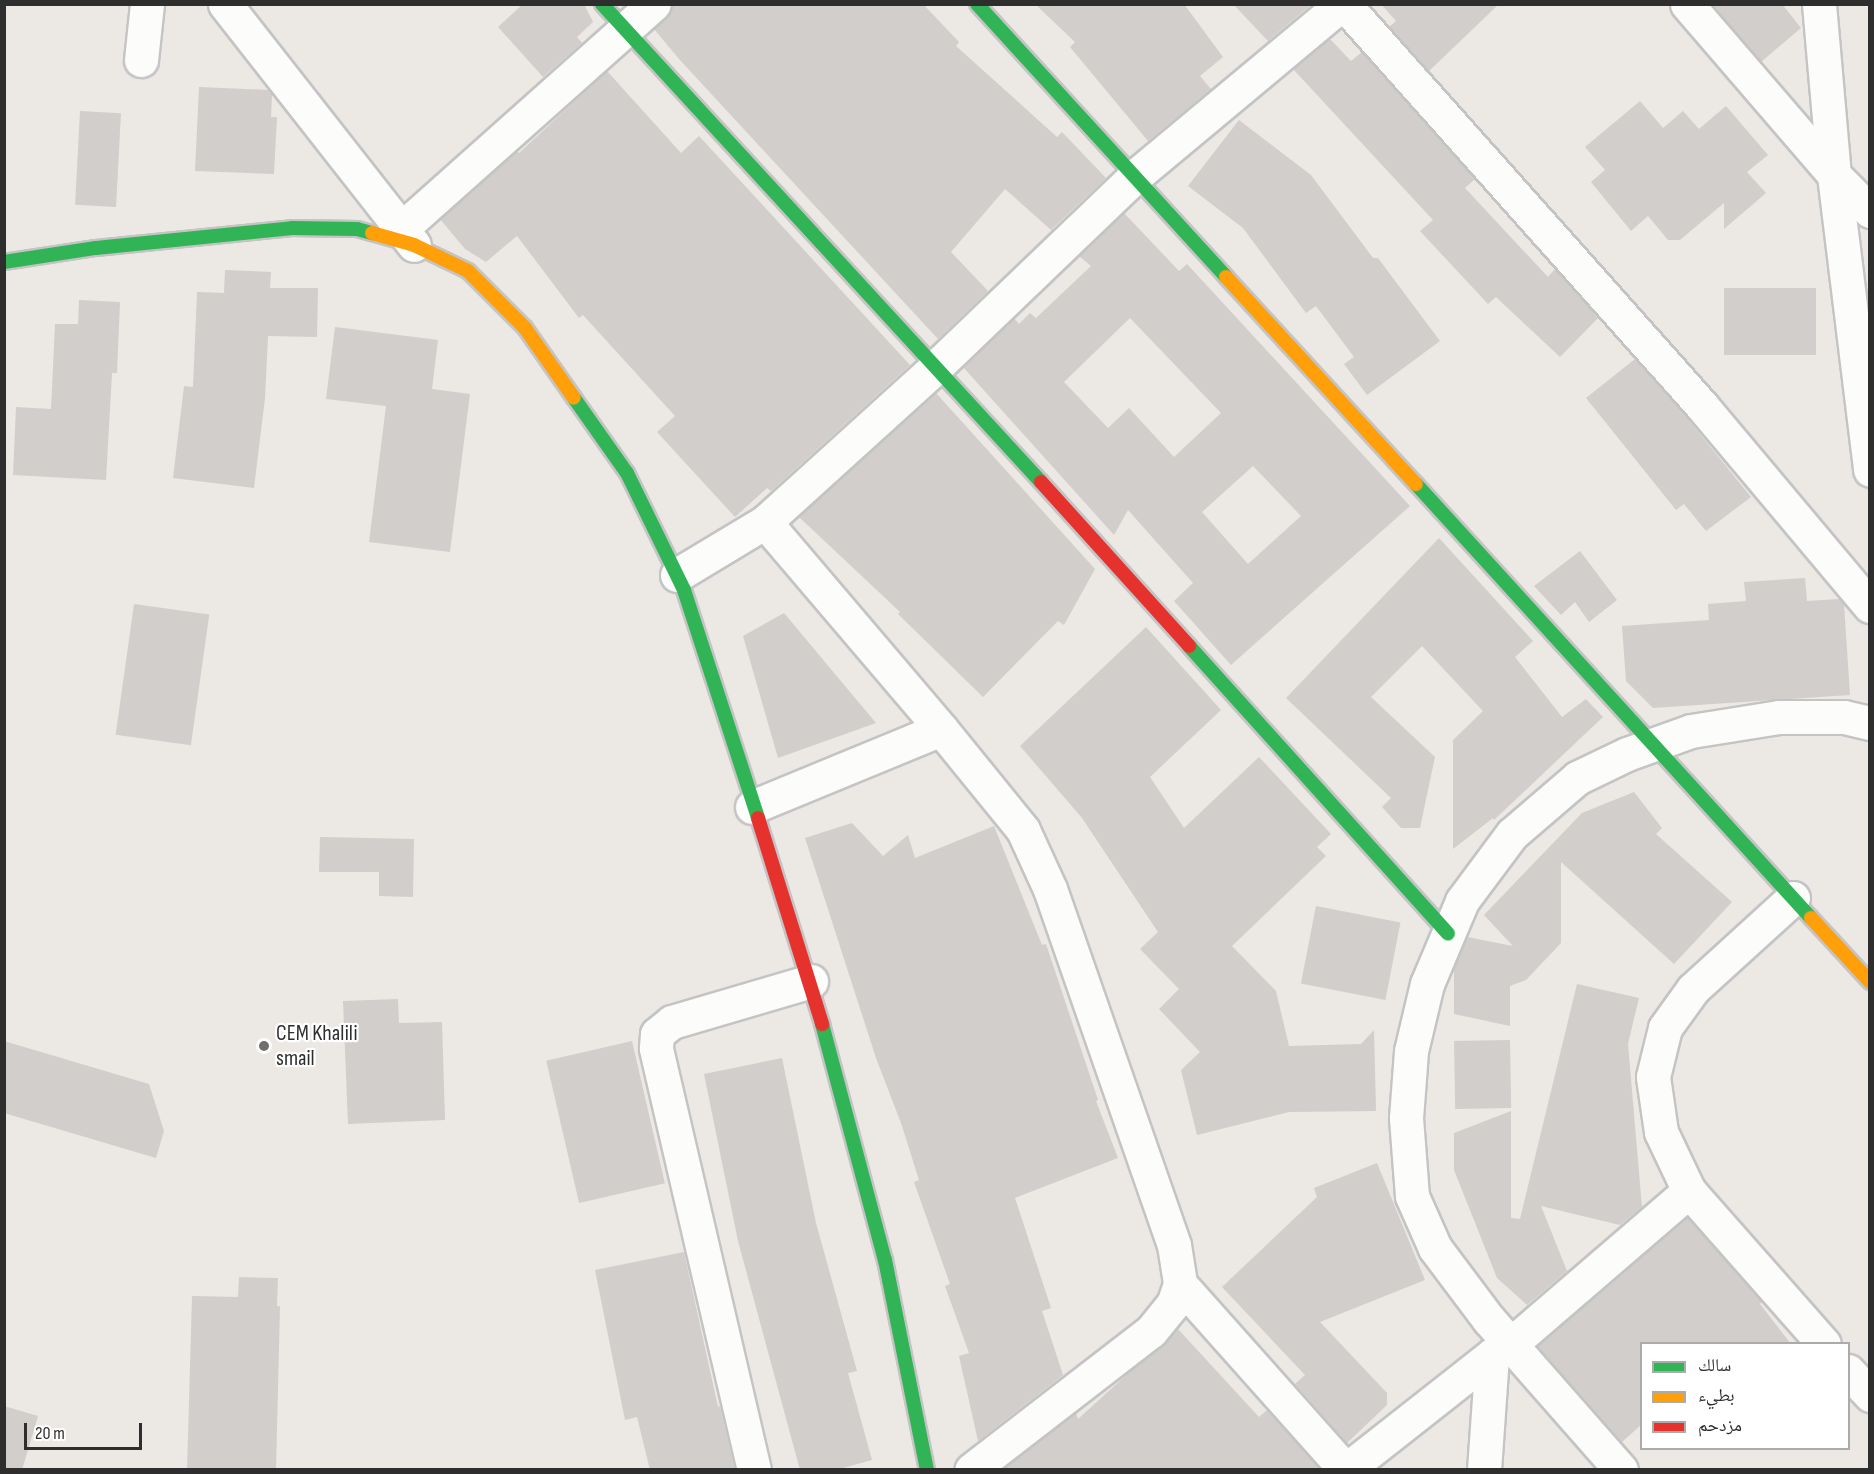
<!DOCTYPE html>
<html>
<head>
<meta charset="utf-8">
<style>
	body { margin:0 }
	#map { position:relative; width:1874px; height:1474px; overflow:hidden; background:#ece8e4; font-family:"Sofia Sans Condensed","Noto Naskh Arabic",sans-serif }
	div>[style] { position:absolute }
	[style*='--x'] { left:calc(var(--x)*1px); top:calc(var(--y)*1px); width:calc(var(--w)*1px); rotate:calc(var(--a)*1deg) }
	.building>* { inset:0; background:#d1cecb; transform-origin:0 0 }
	.roads { filter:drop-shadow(2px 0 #c5c4c5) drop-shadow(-2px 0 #c5c4c5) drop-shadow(0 2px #c5c4c5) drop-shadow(0 -2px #c5c4c5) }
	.street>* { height:33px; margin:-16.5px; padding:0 16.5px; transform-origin:16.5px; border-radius:16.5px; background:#fcfcfb }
	.fast>* { height:14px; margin:-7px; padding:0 7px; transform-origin:7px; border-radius:7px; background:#30b455 }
	.slow>* { height:14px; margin:-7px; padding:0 7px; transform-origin:7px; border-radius:7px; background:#ff9f0a }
	.jam>* { height:14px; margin:-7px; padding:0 7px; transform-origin:7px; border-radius:7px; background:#e5322d }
	.dots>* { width:16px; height:16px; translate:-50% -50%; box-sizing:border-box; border:3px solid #fff; border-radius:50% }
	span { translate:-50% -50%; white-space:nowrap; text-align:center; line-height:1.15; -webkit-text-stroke:4.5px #fff; paint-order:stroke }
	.poi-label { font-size:22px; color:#2e2e2e }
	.left { translate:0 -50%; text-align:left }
	.frame { position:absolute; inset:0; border:6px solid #2e2e2e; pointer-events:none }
	.legend { position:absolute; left:1640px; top:1342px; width:210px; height:108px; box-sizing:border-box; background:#fff; border:2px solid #ababab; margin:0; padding:8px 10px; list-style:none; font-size:18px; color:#2e2e2e }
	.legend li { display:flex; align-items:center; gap:12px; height:30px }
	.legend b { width:30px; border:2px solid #ababab }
	.scale { position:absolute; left:24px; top:1423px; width:118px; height:27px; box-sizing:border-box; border:3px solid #2e2e2e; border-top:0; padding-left:8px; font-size:18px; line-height:21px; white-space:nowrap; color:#2e2e2e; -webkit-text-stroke:4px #fff; paint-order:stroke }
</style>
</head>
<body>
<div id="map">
	<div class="building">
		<i style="clip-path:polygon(523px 4px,584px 4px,593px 22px,577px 37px,582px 43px,543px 77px,498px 27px)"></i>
		<i style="clip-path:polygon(672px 4px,923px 4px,959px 42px,956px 46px,1057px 137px,1062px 132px,1106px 178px,1051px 230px,1005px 189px,951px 252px,988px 291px,938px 339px,679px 59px,654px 29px,667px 18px)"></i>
		<i style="clip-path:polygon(1035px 4px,1184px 4px,1223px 57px,1200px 76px,1211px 89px,1148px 141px,1070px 47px,1075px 42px)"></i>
		<i style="clip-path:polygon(1233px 4px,1312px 4px,1268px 41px)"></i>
		<i style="clip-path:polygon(1381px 4px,1499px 4px,1429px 71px,1389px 27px,1396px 21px)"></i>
		<i style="clip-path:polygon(1712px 4px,1782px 4px,1801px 28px,1761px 62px)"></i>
		<i style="clip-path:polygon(1330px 39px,1351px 61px,1362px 52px,1475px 179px,1465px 188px,1548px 277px,1555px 269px,1598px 318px,1560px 357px,1496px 297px,1488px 304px,1420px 231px,1433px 220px,1293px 69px)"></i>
		<i style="clip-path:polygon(607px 71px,681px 153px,699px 136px,910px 365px,771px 491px,767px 488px,735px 517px,657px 432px,675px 416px,583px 315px,579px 318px,517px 236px,486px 262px,465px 249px,440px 219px,517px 151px,519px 153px)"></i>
		<i style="clip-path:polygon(199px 87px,269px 90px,272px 94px,271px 117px,277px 117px,274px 174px,195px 171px)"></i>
		<i style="clip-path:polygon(1640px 101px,1663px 128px,1683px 111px,1699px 129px,1726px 106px,1768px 155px,1747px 172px,1766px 193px,1724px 229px,1724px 203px,1680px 240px,1668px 240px,1648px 216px,1631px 231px,1591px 182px,1605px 170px,1585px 147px)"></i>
		<i style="left:80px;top:111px;width:41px;height:94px;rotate:3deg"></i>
		<i style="clip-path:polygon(1239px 120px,1311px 175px,1373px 258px,1378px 258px,1440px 341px,1367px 395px,1344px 364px,1354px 357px,1316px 306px,1306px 313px,1243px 228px,1188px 186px)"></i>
		<i style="clip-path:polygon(evenodd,1124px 213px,1179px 271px,1187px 264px,1410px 506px,1231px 665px,1174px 601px,1193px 583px,1128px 510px,1114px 535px,963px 367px,1014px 318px,1019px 324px,1030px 313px,1036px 318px,1091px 266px,1079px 256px,1124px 213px,1130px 318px,1221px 413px,1174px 457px,1129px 408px,1108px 428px,1064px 382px,1130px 318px,1124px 213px,1253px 466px,1301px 516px,1248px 564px,1202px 512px,1253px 466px)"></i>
		<i style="clip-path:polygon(225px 270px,271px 272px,270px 288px,318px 288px,317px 337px,268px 336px,265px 398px,254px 488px,173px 478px,184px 386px,193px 387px,197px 292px,224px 293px)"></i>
		<i style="left:1724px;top:288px;width:92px;height:67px"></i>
		<i style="clip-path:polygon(79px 300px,120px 302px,117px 373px,112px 373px,106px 480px,13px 475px,16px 407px,51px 409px,55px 324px,78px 324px)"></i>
		<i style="clip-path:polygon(335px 327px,438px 340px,432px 389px,470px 394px,450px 552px,369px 542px,386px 406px,326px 399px)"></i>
		<i style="clip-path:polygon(1635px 359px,1683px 413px,1751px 497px,1706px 531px,1684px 504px,1676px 510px,1586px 398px)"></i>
		<i style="clip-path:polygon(936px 393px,1095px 569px,1064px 625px,1058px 621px,983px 697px,898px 614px,900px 612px,799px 517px)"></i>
		<i style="clip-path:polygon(1439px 538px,1533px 641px,1515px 657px,1562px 717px,1586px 699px,1603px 717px,1494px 820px,1493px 818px,1453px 849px,1453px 740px,1483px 711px,1422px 646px,1371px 697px,1435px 757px,1420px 828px,1401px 828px,1382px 807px,1391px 798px,1286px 698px)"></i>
		<i style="clip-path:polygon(1580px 551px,1617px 600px,1589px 622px,1575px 602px,1561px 615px,1534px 586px)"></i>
		<i style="clip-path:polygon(1805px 578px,1807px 601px,1839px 599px,1844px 604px,1850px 695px,1653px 708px,1626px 681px,1622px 626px,1709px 620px,1708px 604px,1746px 601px,1744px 582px)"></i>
		<i style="left:134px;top:604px;width:76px;height:132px;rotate:8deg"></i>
		<i style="clip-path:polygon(784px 613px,876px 723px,778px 758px,743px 636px)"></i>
		<i style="clip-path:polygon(1146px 627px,1221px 710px,1150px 777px,1184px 828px,1259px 757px,1331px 834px,1317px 847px,1326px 856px,1232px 946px,1276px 991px,1289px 1046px,1361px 1044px,1374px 1030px,1376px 1111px,1289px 1112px,1197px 1135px,1181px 1070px,1200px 1052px,1159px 1009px,1179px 989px,1140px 949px,1158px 932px,1082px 818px,1020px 746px)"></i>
		<i style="clip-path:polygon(1634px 792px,1662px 828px,1656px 834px,1732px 902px,1674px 964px,1561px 862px,1561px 943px,1526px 980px,1510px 986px,1510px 1026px,1454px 1014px,1454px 969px,1467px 937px,1513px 946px,1484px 915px,1582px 813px)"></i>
		<i style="clip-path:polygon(852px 823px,883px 856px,908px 835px,915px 858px,994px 826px,1042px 945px,1046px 944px,1098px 1100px,1096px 1101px,1118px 1158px,1015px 1198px,1051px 1308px,1042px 1311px,1063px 1375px,978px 1441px,959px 1356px,969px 1353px,945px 1286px,950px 1284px,914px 1182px,919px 1180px,901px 1123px,876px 1058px,805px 838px)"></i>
		<i style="clip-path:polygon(320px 837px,414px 839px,413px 897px,379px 896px,379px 872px,319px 872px)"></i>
		<i style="left:1316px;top:906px;width:86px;height:79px;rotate:11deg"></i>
		<i style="clip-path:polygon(1577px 984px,1639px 998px,1628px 1044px,1642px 1207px,1620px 1225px,1541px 1206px,1567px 1271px,1527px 1305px,1497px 1278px,1454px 1170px,1454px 1133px,1511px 1111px,1511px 1218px,1520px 1219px)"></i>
		<i style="clip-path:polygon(398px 999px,399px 1023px,442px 1022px,445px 1120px,348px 1124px,343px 1001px)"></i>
		<i style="left:1510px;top:1040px;width:68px;height:56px;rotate:89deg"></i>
		<i style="clip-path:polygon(4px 1041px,149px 1084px,164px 1131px,156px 1158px,4px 1113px)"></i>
		<i style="left:632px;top:1041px;width:146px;height:88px;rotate:77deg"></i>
		<i style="clip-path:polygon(782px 1058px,816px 1223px,857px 1371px,848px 1373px,872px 1460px,836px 1470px,800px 1470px,738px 1241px,704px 1074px)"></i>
		<i style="clip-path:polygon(1377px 1163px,1425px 1280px,1320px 1322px,1387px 1393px,1387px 1405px,1347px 1443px,1295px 1384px,1305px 1375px,1222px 1287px,1317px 1197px,1314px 1188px)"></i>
		<i style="clip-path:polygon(1687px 1217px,1762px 1302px,1760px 1304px,1791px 1344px,1641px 1344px,1641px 1425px,1622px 1442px,1537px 1346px)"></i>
		<i style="clip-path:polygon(684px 1252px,718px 1407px,720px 1406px,735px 1470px,650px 1470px,637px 1417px,625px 1420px,595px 1270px)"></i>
		<i style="clip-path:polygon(239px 1277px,278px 1278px,277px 1306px,280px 1306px,276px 1470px,187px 1470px,192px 1296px,238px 1297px)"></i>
		<i style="clip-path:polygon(1177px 1328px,1259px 1417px,1267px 1410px,1319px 1468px,1002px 1470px,1076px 1413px,1078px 1419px,1134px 1368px,1162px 1346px)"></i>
		<i style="clip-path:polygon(4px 1406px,38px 1416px,22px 1470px,4px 1470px)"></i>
	</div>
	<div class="roads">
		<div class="street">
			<i style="--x:225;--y:4;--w:306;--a:51.9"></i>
			<i style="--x:1344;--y:4;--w:538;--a:48.31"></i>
			<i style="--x:1702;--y:406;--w:261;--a:50"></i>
			<i style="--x:1687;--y:4;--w:225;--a:49.3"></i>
			<i style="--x:1834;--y:175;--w:51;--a:45"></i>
			<i style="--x:1819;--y:4;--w:172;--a:85"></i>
			<i style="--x:1834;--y:175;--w:297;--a:83"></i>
			<i style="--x:141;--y:60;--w:56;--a:-83.9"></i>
			<i style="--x:400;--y:230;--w:340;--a:-41.7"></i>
			<i style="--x:765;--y:522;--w:272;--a:49.6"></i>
			<i style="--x:941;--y:729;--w:130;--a:50.9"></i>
			<i style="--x:1023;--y:830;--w:65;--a:65.4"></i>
			<i style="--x:1050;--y:889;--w:377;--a:70.8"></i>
			<i style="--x:1174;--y:1245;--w:39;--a:81"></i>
			<i style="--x:1180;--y:1284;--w:21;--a:109"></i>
			<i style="--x:1173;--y:1304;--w:35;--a:129"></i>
			<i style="--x:1151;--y:1331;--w:227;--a:142.3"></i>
			<i style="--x:677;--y:575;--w:103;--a:-31.1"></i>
			<i style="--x:765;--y:522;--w:232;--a:-42.2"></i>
			<i style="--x:937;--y:366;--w:272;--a:-43.8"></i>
			<i style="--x:1133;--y:178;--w:272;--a:-39.8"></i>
			<i style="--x:752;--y:807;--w:204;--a:-22.4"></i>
			<i style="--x:1793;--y:898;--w:135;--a:137.7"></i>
			<i style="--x:1693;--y:989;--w:48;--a:125.7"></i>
			<i style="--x:1665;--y:1028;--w:50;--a:103.8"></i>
			<i style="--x:1653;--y:1077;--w:56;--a:81.7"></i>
			<i style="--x:1661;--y:1132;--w:65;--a:64.6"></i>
			<i style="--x:1689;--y:1191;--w:204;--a:48.6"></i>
			<i style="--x:1180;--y:1284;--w:249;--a:48.3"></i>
			<i style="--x:1848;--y:1371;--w:33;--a:47"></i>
			<i style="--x:754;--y:1470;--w:433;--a:-103.1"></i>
			<i style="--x:656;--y:1048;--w:14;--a:-86"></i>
			<i style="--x:657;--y:1034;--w:19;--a:-39"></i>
			<i style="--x:672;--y:1022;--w:145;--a:-16.4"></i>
			<i style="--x:1346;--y:1470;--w:186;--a:-38.2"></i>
			<i style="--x:1492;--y:1355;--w:22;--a:-30"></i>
			<i style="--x:1511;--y:1344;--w:235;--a:-40.7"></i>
			<i style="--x:1484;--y:1470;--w:115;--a:-86"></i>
			<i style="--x:1621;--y:1470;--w:200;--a:-131.3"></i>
			<i style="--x:1489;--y:1320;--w:90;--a:-126.9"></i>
			<i style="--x:1435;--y:1248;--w:57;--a:-113.9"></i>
			<i style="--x:1412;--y:1196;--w:78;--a:-94.4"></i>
			<i style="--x:1406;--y:1118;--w:67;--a:-85.7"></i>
			<i style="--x:1411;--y:1051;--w:69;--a:-76.6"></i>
			<i style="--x:1427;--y:984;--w:90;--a:-67.1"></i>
			<i style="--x:1462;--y:901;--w:84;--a:-53.3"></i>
			<i style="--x:1512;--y:834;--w:86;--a:-40.7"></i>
			<i style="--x:1577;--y:778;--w:55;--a:-25.6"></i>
			<i style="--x:1627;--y:754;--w:68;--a:-19.8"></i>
			<i style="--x:1691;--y:731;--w:89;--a:-9"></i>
			<i style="--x:1779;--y:717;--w:65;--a:0"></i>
			<i style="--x:1844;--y:717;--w:27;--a:13"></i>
		</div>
		<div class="fast">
			<i style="--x:602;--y:4;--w:649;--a:47.44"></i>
			<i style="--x:977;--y:4;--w:369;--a:47.6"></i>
			<i style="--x:4;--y:262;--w:93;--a:-8.7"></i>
			<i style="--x:96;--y:248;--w:197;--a:-5.8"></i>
			<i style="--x:292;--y:228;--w:65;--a:0.9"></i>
			<i style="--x:357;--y:229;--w:16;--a:15"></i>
			<i style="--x:574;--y:398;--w:92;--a:54.8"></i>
			<i style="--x:627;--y:473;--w:130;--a:64"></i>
			<i style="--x:684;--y:590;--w:240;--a:72"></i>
			<i style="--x:1416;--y:484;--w:587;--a:47.69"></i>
			<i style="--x:1189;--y:646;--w:387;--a:48"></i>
			<i style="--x:822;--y:1024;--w:244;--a:75.1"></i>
			<i style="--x:885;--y:1260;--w:214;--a:78.7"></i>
		</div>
		<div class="slow">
			<i style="--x:372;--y:233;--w:44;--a:15.9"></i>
			<i style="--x:414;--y:245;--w:60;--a:25.7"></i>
			<i style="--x:468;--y:271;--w:81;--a:45"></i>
			<i style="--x:525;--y:328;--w:85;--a:55"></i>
			<i style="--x:1226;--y:277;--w:281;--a:47.5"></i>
			<i style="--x:1811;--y:918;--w:87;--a:47.3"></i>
		</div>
		<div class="jam">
			<i style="--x:1041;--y:482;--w:221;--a:47.9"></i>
			<i style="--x:758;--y:818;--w:216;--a:72.7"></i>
		</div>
	</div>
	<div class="dots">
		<i style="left:264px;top:1046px;background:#706f6e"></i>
	</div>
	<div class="poi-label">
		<span class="left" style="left:276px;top:1046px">CEM Khalili<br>smail</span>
	</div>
	<div class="frame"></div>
	<ul class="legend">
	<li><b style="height:8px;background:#30b455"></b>سالك</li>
	<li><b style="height:8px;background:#ff9f0a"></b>بطيء</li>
	<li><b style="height:8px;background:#e5322d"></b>مزدحم</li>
	</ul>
	<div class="scale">20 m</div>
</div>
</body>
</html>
